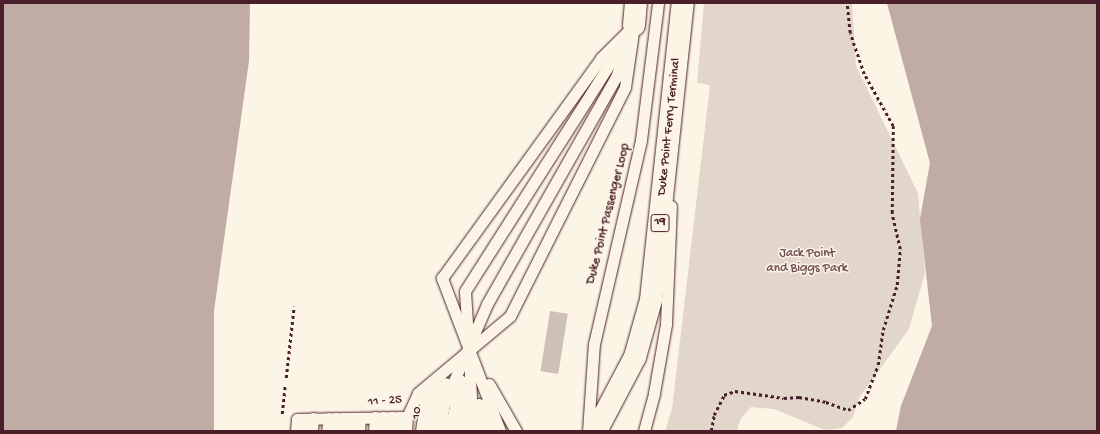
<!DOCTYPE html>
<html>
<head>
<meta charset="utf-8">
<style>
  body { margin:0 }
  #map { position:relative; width:1100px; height:434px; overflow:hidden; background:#fcf5e5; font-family:"Gochi Hand",sans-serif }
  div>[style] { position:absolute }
  .green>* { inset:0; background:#e2d5ca }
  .water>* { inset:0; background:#c0aca5 }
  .building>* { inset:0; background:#cfc0b7; transform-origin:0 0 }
  .path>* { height:2.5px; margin-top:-1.25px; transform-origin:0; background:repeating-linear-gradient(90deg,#4a1f2b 0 3px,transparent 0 6px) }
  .roads { filter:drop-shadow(0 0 1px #4a1f2b) drop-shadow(0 0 1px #4a1f2b) }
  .service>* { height:11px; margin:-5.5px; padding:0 5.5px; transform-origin:5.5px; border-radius:5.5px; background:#fcf5e5 }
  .trunk>* { height:22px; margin:-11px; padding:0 11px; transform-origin:11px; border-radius:11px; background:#fcf5e5 }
  span { translate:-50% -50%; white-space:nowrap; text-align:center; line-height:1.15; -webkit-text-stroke:3px #fcf5e5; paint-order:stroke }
  .shield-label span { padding:1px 3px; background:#fcf5e5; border:1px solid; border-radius:3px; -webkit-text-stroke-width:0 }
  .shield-label { font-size:12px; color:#4a1f2b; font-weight:700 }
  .street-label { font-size:13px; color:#4a1f2b }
  .park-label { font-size:13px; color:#704c53 }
  .frame { position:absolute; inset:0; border:4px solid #4a1f2b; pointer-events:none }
</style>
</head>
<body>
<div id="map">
  <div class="green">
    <i style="clip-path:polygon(704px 3px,852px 3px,856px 66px,918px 193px,920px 218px,930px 163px,887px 3px,1097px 3px,1097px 431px,896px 431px,901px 406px,932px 326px,922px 234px,925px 273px,909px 329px,859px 398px,853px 417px,842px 428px,825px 430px,774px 409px,751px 407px,741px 418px,737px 431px,665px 431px,672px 409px,710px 85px,697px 83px)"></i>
  </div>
  <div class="water">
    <i style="clip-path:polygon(3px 3px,250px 3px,249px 61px,214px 311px,214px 431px,3px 431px)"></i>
    <i style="clip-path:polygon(887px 3px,1097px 3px,1097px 431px,896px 431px,901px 406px,932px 326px,920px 219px,930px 163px)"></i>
  </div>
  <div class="building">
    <i style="left:550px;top:311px;width:18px;height:61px;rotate:9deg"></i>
  </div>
  <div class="path">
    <i style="left:286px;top:378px;width:72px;rotate:-83.7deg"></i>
    <i style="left:282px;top:414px;width:29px;rotate:-84deg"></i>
    <i style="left:711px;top:431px;width:16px;rotate:-79deg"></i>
    <i style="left:714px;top:415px;width:22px;rotate:-63deg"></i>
    <i style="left:724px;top:395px;width:12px;rotate:-20deg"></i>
    <i style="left:735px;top:391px;width:49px;rotate:8.1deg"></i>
    <i style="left:784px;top:398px;width:15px;rotate:-4deg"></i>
    <i style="left:799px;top:397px;width:27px;rotate:10deg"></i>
    <i style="left:826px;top:402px;width:23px;rotate:20deg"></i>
    <i style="left:848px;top:410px;width:20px;rotate:-33deg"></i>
    <i style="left:865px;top:399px;width:36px;rotate:-69deg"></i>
    <i style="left:878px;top:365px;width:35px;rotate:-82deg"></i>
    <i style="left:883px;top:330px;width:47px;rotate:-72.7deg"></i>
    <i style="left:897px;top:285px;width:36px;rotate:-85deg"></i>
    <i style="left:900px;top:249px;width:37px;rotate:-103deg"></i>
    <i style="left:892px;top:213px;width:87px;rotate:-89.3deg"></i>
    <i style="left:893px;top:126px;width:60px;rotate:-119.1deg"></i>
    <i style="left:864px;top:74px;width:43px;rotate:-108.9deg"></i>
    <i style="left:850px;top:33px;width:30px;rotate:-96deg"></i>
  </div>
  <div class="roads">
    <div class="service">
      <i style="left:468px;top:338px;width:47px;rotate:-93.7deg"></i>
      <i style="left:465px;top:291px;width:294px;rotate:-57.5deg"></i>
      <i style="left:469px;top:359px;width:57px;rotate:87deg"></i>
      <i style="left:472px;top:416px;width:15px;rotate:98deg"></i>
      <i style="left:489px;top:384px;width:54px;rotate:60.1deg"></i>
      <i style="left:479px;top:404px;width:16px;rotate:79deg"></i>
      <i style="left:482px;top:420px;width:11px;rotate:100deg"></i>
      <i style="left:487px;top:411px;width:14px;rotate:73deg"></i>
      <i style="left:491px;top:424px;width:7px;rotate:98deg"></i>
      <i style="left:296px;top:431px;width:12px;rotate:-85deg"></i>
      <i style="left:297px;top:419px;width:110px;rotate:-1deg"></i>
      <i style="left:407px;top:417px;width:26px;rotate:-65deg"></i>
      <i style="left:418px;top:393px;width:120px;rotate:-39.9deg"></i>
      <i style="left:510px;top:316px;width:256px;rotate:-63.3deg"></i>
      <i style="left:625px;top:87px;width:63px;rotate:-81.7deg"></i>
      <i style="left:304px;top:431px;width:12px;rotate:-85deg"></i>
      <i style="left:312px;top:431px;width:13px;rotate:-86deg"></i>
      <i style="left:327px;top:431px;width:13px;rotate:-81deg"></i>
      <i style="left:335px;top:431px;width:13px;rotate:-86deg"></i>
      <i style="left:343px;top:431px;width:13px;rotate:-86deg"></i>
      <i style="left:351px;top:431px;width:13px;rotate:-86deg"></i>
      <i style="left:359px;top:431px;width:13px;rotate:-86deg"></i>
      <i style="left:374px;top:431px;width:14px;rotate:-86deg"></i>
      <i style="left:382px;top:431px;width:14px;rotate:-86deg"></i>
      <i style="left:390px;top:431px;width:14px;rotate:-86deg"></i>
      <i style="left:398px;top:431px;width:14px;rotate:-86deg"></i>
      <i style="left:406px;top:431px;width:14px;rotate:-86deg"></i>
      <i style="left:421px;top:431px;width:35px;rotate:-82deg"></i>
      <i style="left:426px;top:396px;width:15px;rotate:-48deg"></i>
      <i style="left:430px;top:431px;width:31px;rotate:-81deg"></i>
      <i style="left:435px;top:400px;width:20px;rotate:-57deg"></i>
      <i style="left:440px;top:431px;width:27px;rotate:-82deg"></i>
      <i style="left:444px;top:404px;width:109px;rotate:-66.7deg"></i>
      <i style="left:487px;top:304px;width:261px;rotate:-60.4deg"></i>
      <i style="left:616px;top:77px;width:30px;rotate:-70deg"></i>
      <i style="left:450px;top:431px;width:52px;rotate:-78.9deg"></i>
      <i style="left:460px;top:431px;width:42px;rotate:-83.2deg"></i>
      <i style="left:500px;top:431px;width:164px;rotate:-110.8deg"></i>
      <i style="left:442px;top:278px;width:271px;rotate:-54.1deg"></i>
      <i style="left:601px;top:58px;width:47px;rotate:-45deg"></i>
      <i style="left:588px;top:431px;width:87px;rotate:-86.1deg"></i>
      <i style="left:594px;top:344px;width:209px;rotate:-77deg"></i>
      <i style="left:641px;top:140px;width:138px;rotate:-82.9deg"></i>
      <i style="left:644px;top:431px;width:39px;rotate:-75deg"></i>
      <i style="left:654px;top:393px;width:70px;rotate:-80.1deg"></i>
      <i style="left:666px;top:324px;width:118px;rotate:-87.6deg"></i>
    </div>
    <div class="trunk">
      <i style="left:634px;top:25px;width:22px;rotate:-85deg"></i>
      <i style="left:596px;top:431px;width:84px;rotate:-62.2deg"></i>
      <i style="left:635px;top:357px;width:59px;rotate:-74.3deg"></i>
      <i style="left:651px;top:300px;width:299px;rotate:-83.9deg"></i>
    </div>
  </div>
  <div class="shield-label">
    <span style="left:660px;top:223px">19</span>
  </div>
  <div class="street-label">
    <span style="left:670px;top:127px;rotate:-84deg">Duke Point Ferry Terminal</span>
    <span style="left:609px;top:214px;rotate:-76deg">Duke Point Passenger Loop</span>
    <span style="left:385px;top:402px;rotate:-5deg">11 - 25</span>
    <span style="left:418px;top:413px;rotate:-82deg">10</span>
  </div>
  <div class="park-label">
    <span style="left:807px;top:262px">Jack Point<br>and Biggs Park</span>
  </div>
  <div class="frame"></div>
</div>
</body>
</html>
